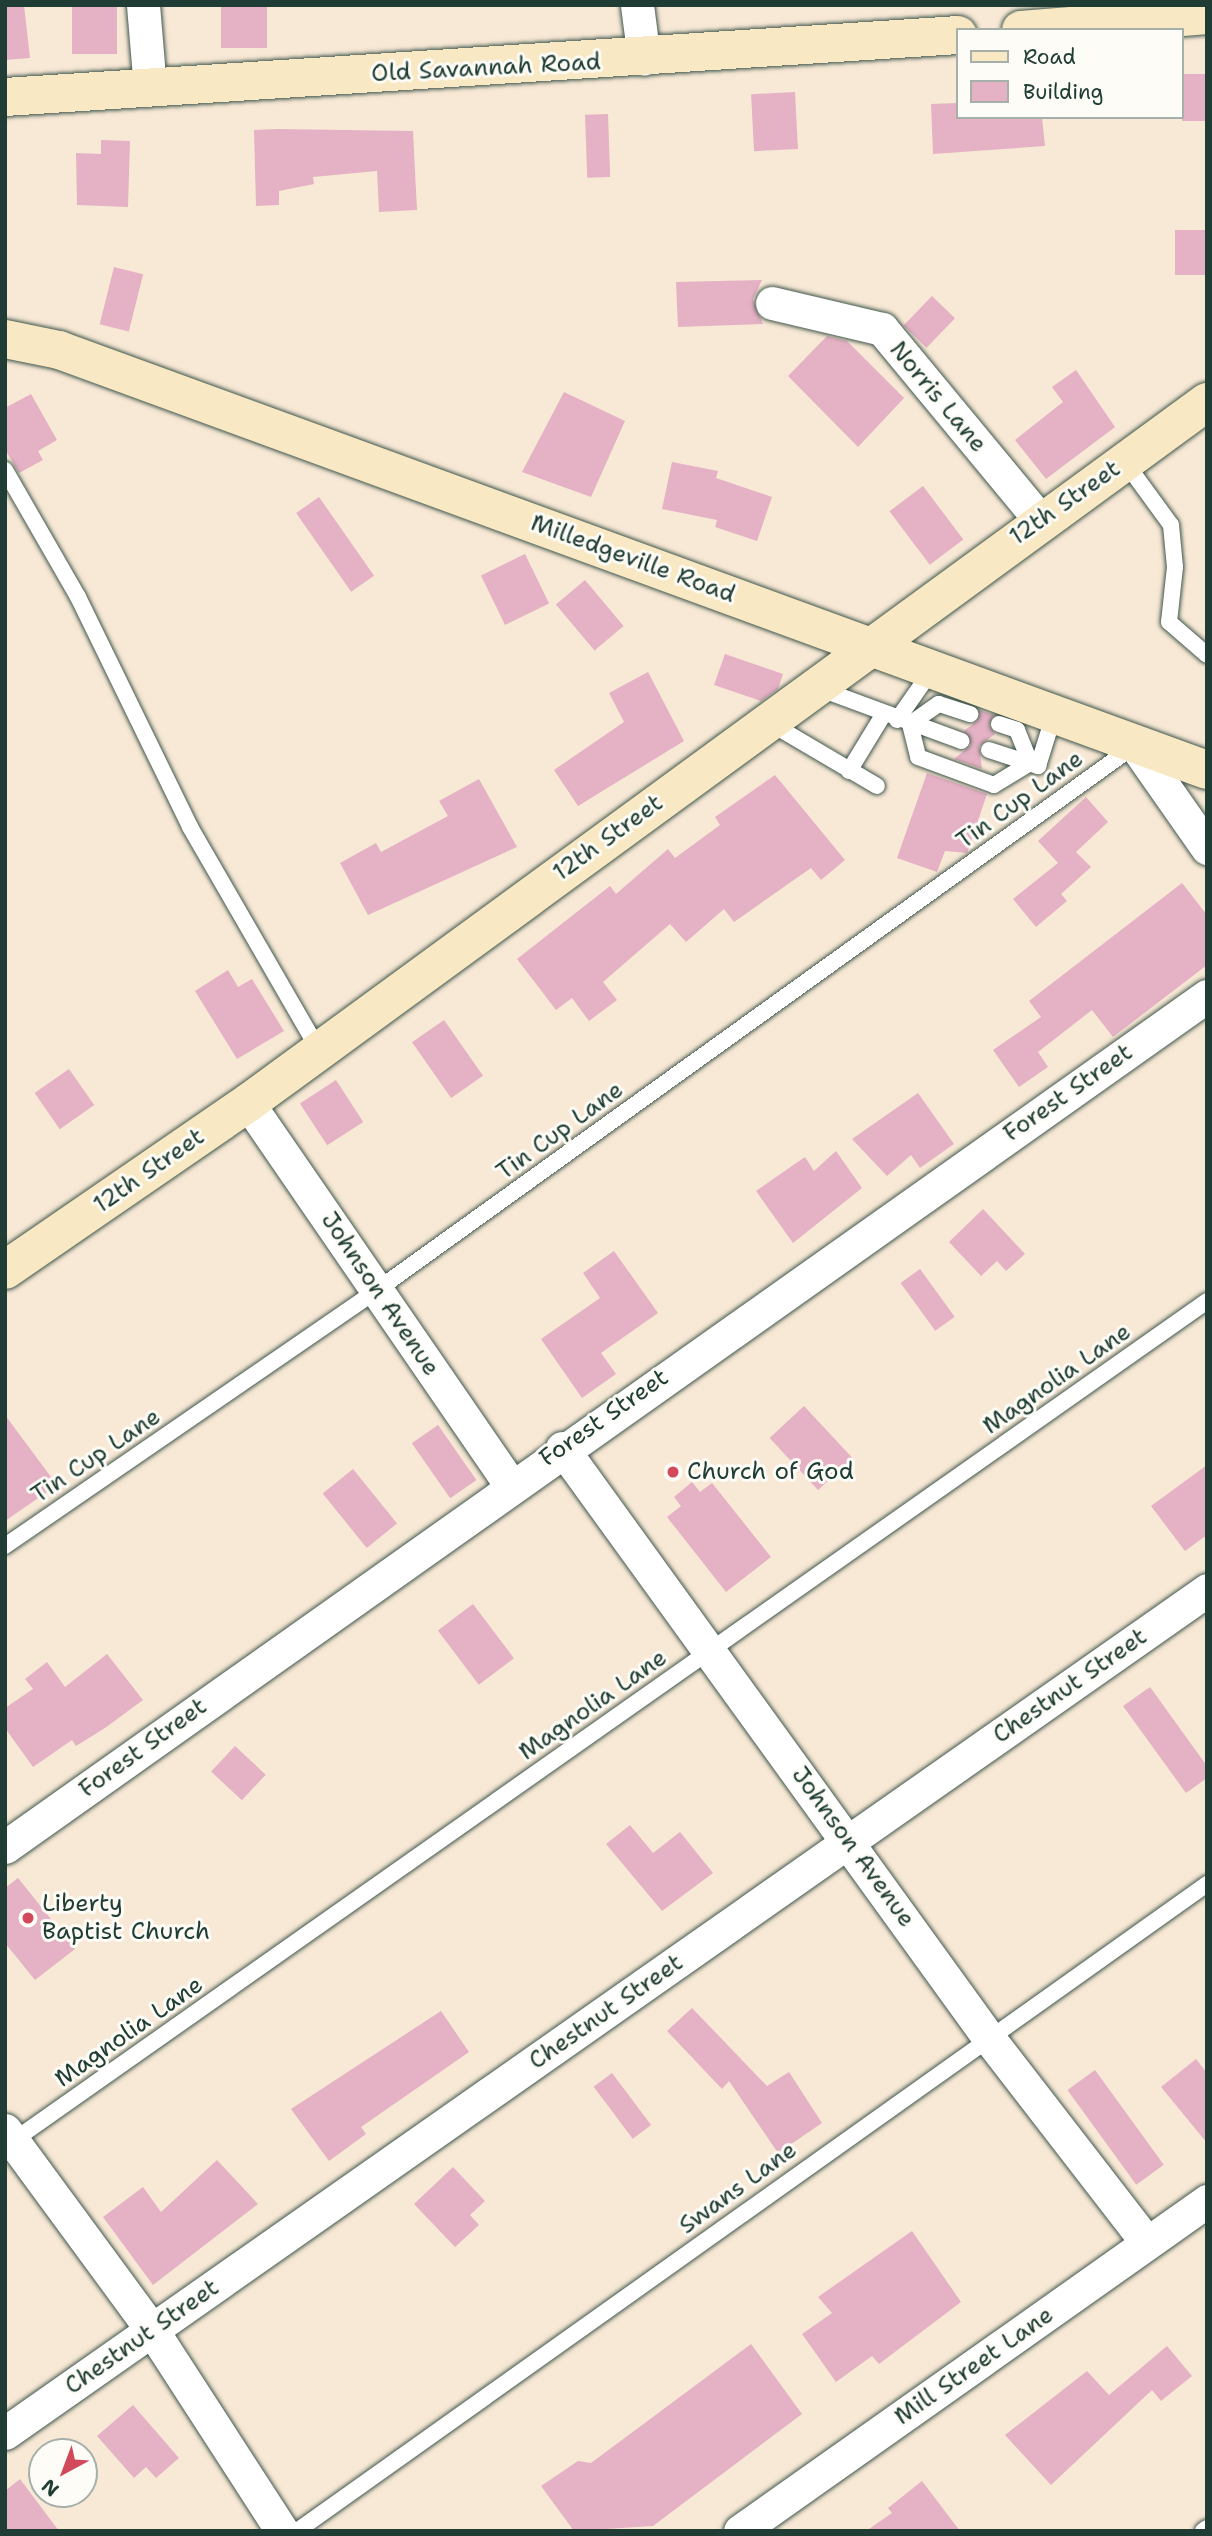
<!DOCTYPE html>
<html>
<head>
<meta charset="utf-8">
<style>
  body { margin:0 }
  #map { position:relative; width:1212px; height:2536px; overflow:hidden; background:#f8e9d6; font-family:"Shantell Sans",sans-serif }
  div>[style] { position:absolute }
  .building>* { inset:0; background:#e5b1c4; transform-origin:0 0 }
  .roads { filter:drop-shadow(0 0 2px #40574c) drop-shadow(0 0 2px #40574c) }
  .lane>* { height:16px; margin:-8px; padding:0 8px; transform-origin:8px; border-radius:8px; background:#fff }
  .street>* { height:33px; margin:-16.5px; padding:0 16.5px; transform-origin:16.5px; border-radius:16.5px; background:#fff }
  .secondary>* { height:38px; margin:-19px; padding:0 19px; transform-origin:19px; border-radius:19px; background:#f8e8c3 }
  .dots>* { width:19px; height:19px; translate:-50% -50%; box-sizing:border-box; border:4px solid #fdfcf7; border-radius:50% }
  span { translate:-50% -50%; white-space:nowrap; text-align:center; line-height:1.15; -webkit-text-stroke:6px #fdfcf7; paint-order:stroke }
  .street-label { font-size:24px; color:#1f3d34 }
  .poi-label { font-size:24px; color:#1f3d34 }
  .left { translate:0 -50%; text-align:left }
  .frame { position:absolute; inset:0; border:7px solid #1f3d34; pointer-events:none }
  .legend { position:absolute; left:956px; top:28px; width:228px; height:91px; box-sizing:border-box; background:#fdfcf7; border:2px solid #a4b0a9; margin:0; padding:9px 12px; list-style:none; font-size:21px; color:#1f3d34 }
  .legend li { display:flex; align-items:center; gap:14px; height:35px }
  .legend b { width:35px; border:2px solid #a4b0a9 }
  .north { position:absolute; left:28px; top:2438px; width:70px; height:70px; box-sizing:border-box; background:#fdfcf7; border:2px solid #a4b0a9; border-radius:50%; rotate:221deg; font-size:19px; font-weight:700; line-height:28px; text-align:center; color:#1f3d34 }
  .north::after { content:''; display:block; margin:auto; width:24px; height:32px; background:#d1495b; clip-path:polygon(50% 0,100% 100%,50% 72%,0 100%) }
</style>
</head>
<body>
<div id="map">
  <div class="building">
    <i style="clip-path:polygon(5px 5px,24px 5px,30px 58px,5px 60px)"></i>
    <i style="left:72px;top:5px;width:45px;height:49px"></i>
    <i style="left:221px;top:5px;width:46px;height:43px"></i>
    <i style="left:1207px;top:74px;width:47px;height:25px;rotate:90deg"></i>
    <i style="left:795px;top:92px;width:57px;height:44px;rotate:87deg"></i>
    <i style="clip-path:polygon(958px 103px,958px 117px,1042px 117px,1045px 146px,933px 154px,931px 104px)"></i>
    <i style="left:608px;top:114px;width:63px;height:23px;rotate:88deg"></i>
    <i style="clip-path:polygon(277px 129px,413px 131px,417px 210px,379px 212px,377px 171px,313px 177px,314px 184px,279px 191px,279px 205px,256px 206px,254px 130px)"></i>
    <i style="clip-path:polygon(101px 140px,130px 141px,128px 207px,77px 205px,76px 153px,101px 154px)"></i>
    <i style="left:1207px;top:230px;width:45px;height:32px;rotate:90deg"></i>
    <i style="left:114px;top:267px;width:30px;height:59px;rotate:14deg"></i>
    <i style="clip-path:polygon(762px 280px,753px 299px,763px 324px,678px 327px,676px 282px)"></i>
    <i style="left:932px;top:296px;width:32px;height:41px;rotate:44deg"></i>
    <i style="clip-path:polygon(827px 336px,847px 341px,904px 398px,858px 447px,788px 376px)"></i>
    <i style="clip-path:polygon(1076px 370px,1115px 427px,1046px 479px,1015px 440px,1063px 402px,1052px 387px)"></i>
    <i style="clip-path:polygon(564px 392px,625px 421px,591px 497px,522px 472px)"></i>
    <i style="clip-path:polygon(31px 394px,57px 440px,38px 451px,43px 460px,19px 473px,5px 449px,5px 408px)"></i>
    <i style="clip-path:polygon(672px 462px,718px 471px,716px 478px,772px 497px,757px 541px,715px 527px,717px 520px,662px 509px)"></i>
    <i style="left:923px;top:486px;width:67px;height:42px;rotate:53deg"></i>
    <i style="left:319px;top:497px;width:96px;height:28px;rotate:55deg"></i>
    <i style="left:525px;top:554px;width:55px;height:49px;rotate:64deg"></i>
    <i style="left:585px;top:580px;width:60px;height:38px;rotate:50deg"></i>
    <i style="clip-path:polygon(725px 654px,783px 674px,778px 689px,761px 701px,714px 685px)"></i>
    <i style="clip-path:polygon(648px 672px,684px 741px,578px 806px,554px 770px,624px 722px,609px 693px)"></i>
    <i style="clip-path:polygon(979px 710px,994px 715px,989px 725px,995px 734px,979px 746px,982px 769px,954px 759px,971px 745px,964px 731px,977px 721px)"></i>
    <i style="clip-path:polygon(927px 773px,987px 794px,967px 853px,945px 851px,937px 872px,897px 858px)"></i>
    <i style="clip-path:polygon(775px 775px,845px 860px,821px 880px,811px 868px,734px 922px,724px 909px,686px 942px,670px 924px,603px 982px,617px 1000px,589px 1021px,572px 998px,556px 1010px,517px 959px,610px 886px,616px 894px,668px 849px,675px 858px,720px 825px,715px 817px)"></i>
    <i style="clip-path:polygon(479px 779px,517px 847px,368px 915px,340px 863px,376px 843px,381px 852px,448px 816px,439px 801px)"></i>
    <i style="clip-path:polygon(1086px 797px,1108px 822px,1076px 852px,1091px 867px,1061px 894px,1067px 901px,1036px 927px,1013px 899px,1058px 863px,1038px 841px)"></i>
    <i style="clip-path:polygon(1182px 883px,1207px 915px,1207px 965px,1113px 1037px,1092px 1010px,1038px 1052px,1048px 1067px,1019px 1087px,993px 1050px,1041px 1017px,1029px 1001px)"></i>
    <i style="clip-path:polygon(228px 970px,238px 987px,252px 979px,284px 1031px,237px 1059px,195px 991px)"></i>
    <i style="left:444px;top:1020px;width:68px;height:39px;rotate:55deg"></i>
    <i style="left:69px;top:1069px;width:44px;height:42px;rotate:55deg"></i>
    <i style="left:336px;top:1080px;width:50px;height:43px;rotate:57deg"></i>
    <i style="clip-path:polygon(918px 1093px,954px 1144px,920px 1168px,911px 1155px,887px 1176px,852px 1139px)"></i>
    <i style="clip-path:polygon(836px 1151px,862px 1188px,793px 1243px,756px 1191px,805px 1157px,814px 1171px)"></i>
    <i style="clip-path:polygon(983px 1209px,1025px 1254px,1006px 1271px,997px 1261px,981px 1276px,949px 1242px)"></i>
    <i style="clip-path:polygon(614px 1251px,658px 1313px,601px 1353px,616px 1374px,582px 1398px,541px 1339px,600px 1298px,583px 1273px)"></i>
    <i style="left:920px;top:1269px;width:59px;height:24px;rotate:54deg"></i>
    <i style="left:804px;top:1406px;width:71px;height:47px;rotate:47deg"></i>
    <i style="clip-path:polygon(5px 1415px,57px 1485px,5px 1521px)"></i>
    <i style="left:438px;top:1425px;width:67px;height:32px;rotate:55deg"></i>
    <i style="clip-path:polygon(1207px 1465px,1207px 1535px,1185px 1551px,1151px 1506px)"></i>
    <i style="left:353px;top:1469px;width:70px;height:39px;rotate:51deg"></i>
    <i style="clip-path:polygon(692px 1482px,700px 1492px,712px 1483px,771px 1557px,726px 1592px,667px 1517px,681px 1506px,674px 1497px)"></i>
    <i style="left:473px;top:1604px;width:68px;height:44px;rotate:53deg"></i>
    <i style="clip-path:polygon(107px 1654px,143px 1700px,105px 1728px,76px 1746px,72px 1740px,33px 1767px,5px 1728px,5px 1708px,33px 1689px,25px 1679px,47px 1662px,65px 1687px)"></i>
    <i style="clip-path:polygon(1150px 1687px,1207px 1766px,1207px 1778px,1186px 1793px,1123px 1706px)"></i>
    <i style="left:235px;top:1746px;width:42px;height:35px;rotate:43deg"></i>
    <i style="clip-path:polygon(630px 1825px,653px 1853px,680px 1832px,713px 1873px,662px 1911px,606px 1844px)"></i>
    <i style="clip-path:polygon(18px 1878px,75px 1949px,35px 1980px,5px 1943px,5px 1888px)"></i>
    <i style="clip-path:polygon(692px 2008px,767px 2086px,789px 2072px,822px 2123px,778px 2153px,729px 2081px,722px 2089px,667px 2031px)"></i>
    <i style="clip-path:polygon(441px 2011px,469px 2052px,361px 2127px,366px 2134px,329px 2161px,291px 2109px)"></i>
    <i style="clip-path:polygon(1196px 2059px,1207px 2073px,1207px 2143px,1161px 2087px)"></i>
    <i style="left:1095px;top:2070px;width:117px;height:34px;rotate:54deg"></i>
    <i style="left:612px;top:2073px;width:65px;height:23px;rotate:53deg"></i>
    <i style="clip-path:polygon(217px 2160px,258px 2204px,153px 2285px,103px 2217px,143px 2187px,161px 2212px)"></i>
    <i style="clip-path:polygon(453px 2167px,485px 2201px,470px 2215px,479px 2225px,455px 2247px,414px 2204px)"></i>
    <i style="clip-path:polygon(912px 2231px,961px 2302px,879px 2364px,872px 2356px,836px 2382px,802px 2334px,832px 2313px,818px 2297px)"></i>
    <i style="clip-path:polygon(751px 2344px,802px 2414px,653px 2526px,574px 2531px,541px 2486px,578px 2461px,591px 2463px)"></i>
    <i style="clip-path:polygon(1167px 2346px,1192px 2376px,1161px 2401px,1152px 2390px,1051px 2485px,1005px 2435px,1087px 2371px,1109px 2395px)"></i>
    <i style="clip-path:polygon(133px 2405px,179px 2458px,156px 2478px,146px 2467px,134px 2478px,97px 2436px)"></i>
    <i style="clip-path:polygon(20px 2479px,59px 2531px,5px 2531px,5px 2491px)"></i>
    <i style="clip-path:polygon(922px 2481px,960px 2531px,866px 2531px,892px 2513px,888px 2508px)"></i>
  </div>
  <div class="roads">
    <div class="lane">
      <i style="left:1125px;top:462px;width:78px;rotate:53.9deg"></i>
      <i style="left:1171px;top:525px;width:42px;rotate:84.6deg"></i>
      <i style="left:1175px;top:567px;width:55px;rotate:96.2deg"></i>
      <i style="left:1169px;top:622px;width:50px;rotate:41deg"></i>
      <i style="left:5px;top:470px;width:146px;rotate:60.1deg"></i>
      <i style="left:78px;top:597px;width:256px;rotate:64deg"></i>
      <i style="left:190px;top:827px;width:258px;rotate:60deg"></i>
      <i style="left:818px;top:688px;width:153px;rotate:20.3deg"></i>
      <i style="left:897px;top:720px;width:61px;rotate:-55deg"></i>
      <i style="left:770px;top:723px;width:124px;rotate:30.5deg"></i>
      <i style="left:910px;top:724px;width:34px;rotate:76deg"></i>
      <i style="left:918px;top:757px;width:81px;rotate:20.2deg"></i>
      <i style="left:994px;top:785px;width:42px;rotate:-31.4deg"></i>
      <i style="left:910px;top:724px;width:35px;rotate:-35deg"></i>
      <i style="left:939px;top:704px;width:33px;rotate:18deg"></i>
      <i style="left:999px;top:724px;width:19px;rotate:18deg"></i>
      <i style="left:1017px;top:730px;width:35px;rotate:68deg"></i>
      <i style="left:989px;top:750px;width:52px;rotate:18.1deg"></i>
      <i style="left:1038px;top:766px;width:53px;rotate:-72.6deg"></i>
      <i style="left:849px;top:771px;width:63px;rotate:-58.6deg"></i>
      <i style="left:5px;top:1546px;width:452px;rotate:-34.5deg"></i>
      <i style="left:377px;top:1290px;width:932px;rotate:-35.7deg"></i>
      <i style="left:10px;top:2143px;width:1463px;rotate:-35.12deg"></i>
      <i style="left:297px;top:2531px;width:1117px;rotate:-35.41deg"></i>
      <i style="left:1203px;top:2531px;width:5px;rotate:-37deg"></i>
    </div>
    <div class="street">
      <i style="left:143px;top:5px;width:83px;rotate:85.2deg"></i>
      <i style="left:637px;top:5px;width:54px;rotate:82.6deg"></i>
      <i style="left:772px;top:303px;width:113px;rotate:13.3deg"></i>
      <i style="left:882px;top:329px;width:248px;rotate:50.4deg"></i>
      <i style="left:1135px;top:745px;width:126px;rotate:55deg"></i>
      <i style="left:248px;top:1103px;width:464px;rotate:55.5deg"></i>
      <i style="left:562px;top:1448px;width:727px;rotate:54.12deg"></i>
      <i style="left:988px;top:2037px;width:260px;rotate:52.3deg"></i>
      <i style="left:5px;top:1847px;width:1473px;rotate:-35.3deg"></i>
      <i style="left:5px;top:2130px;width:248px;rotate:53.7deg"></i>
      <i style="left:152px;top:2330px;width:239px;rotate:57.1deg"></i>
      <i style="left:5px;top:2433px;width:1468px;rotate:-35.04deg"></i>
      <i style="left:740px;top:2531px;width:572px;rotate:-35.25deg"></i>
    </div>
    <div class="secondary">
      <i style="left:1021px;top:30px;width:187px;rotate:-4.6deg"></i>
      <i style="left:5px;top:97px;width:955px;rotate:-3.72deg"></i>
      <i style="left:5px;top:339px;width:55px;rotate:11.5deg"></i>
      <i style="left:59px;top:350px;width:1222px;rotate:20.1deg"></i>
      <i style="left:5px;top:1270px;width:295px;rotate:-34.5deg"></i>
      <i style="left:248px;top:1103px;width:1188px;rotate:-36.17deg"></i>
    </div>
  </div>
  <div class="dots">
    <i style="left:673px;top:1472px;background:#d1495b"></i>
    <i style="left:28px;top:1918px;background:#d1495b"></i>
  </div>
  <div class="street-label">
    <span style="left:486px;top:68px;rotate:-3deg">Old Savannah Road</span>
    <span style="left:938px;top:397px;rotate:50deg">Norris Lane</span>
    <span style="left:1065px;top:503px;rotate:-35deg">12th Street</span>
    <span style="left:633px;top:559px;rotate:20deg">Milledgeville Road</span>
    <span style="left:1020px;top:800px;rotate:-36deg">Tin Cup Lane</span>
    <span style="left:608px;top:838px;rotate:-36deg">12th Street</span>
    <span style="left:1068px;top:1093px;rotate:-35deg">Forest Street</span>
    <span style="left:560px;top:1131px;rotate:-36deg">Tin Cup Lane</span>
    <span style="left:149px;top:1171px;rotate:-35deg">12th Street</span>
    <span style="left:380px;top:1294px;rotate:56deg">Johnson Avenue</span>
    <span style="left:1057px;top:1379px;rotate:-35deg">Magnolia Lane</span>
    <span style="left:604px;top:1418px;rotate:-35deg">Forest Street</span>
    <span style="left:96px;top:1456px;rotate:-34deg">Tin Cup Lane</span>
    <span style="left:1070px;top:1686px;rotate:-35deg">Chestnut Street</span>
    <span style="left:593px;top:1705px;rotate:-35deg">Magnolia Lane</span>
    <span style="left:143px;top:1748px;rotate:-36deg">Forest Street</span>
    <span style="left:853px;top:1847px;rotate:54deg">Johnson Avenue</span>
    <span style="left:606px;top:2012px;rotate:-35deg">Chestnut Street</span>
    <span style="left:129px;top:2032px;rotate:-35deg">Magnolia Lane</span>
    <span style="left:738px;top:2188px;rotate:-36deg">Swans Lane</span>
    <span style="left:142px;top:2337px;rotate:-35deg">Chestnut Street</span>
    <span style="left:974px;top:2366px;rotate:-35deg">Mill Street Lane</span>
  </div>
  <div class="poi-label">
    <span class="left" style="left:687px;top:1472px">Church of God</span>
    <span class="left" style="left:42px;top:1918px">Liberty<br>Baptist Church</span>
  </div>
  <div class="frame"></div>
  <ul class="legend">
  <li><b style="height:9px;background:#f8e8c3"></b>Road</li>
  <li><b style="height:19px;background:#e5b1c4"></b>Building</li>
  </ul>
  <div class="north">N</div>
</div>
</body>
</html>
